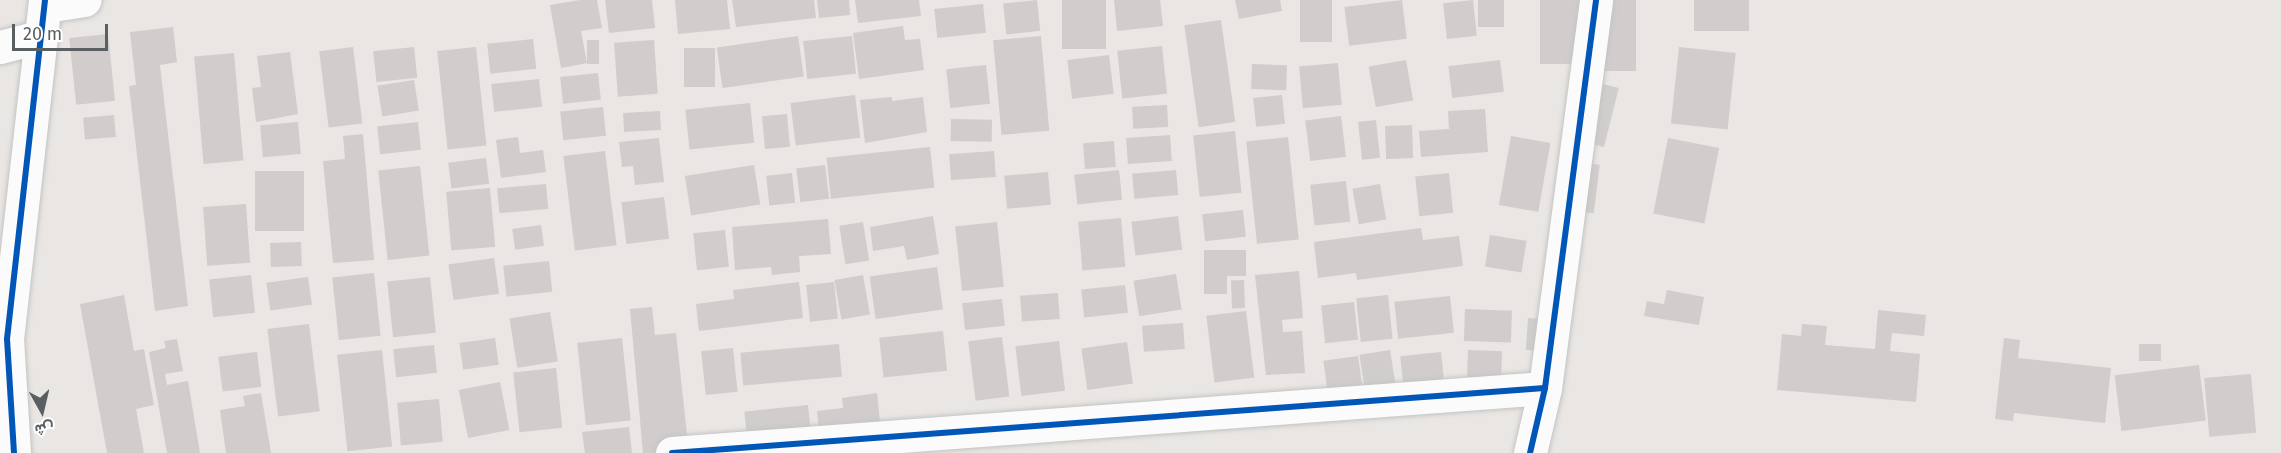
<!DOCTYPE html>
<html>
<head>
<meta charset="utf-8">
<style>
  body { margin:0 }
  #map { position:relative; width:2281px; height:453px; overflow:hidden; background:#e9e6e3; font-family:"Fira Sans",Vazirmatn,sans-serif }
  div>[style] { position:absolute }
  .building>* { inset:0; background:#d0cdcc; transform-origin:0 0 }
  .roads { filter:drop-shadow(0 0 2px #c5c4c4) drop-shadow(0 0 2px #c5c4c4) }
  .minor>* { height:33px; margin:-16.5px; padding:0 16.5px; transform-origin:16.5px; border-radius:16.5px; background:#fcfbfb }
  .cycleway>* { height:6px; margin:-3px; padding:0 3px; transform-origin:3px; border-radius:3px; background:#0057b8 }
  span { translate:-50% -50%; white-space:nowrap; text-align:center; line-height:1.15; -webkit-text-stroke:5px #fff; paint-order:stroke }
  .north { position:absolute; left:12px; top:381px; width:60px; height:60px; -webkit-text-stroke:4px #fff; paint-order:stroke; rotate:172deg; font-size:16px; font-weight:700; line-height:24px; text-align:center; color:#5a5f61 }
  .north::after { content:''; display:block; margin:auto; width:21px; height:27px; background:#5a5f61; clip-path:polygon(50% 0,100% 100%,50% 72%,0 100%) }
  .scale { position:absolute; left:12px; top:24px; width:96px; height:27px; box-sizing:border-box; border:3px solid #5a5f61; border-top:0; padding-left:8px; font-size:18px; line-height:21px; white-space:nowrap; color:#5a5f61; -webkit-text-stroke:4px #fff; paint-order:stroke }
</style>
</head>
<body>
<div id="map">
  <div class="building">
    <i style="clip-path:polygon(580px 0,597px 0,602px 28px,581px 31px,587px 63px,561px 68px,550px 5px)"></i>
    <i style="clip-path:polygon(605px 0,652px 0,655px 28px,609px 33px)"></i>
    <i style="clip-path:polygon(675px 0,727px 0,730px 29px,678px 34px)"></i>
    <i style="clip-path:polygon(732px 0,814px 0,816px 18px,736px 27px)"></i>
    <i style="clip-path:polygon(817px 0,849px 0,850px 15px,819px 18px)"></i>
    <i style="clip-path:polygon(855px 0,919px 0,921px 16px,858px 23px)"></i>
    <i style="left:1037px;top:0;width:31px;height:34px;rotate:84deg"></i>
    <i style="left:1062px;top:0;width:44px;height:49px"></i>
    <i style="clip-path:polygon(1114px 0,1160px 0,1163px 26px,1117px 31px)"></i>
    <i style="clip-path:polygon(1235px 0,1280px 0,1282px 11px,1239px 19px)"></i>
    <i style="left:1300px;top:0;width:32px;height:42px"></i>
    <i style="left:1402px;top:0;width:39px;height:58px;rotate:83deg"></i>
    <i style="left:1473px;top:0;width:36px;height:30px;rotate:84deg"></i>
    <i style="left:1478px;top:0;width:26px;height:27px"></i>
    <i style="left:1540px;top:0;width:41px;height:64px"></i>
    <i style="left:1592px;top:0;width:44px;height:71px"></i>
    <i style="left:1694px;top:0;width:55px;height:31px"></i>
    <i style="left:983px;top:4px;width:29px;height:49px;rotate:84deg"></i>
    <i style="left:1221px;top:20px;width:103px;height:37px;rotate:82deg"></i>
    <i style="clip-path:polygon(903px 26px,905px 40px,920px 39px,924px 70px,859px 79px,853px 33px)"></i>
    <i style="clip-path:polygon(173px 27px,177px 62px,160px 65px,188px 306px,155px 311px,129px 86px,136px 85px,130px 32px)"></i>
    <i style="left:108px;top:34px;width:67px;height:39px;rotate:84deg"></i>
    <i style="left:798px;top:36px;width:41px;height:82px;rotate:82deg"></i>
    <i style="left:852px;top:36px;width:38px;height:49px;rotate:84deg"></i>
    <i style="left:1041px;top:36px;width:95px;height:48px;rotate:85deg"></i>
    <i style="left:533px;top:39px;width:30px;height:46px;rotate:84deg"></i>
    <i style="left:587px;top:40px;width:12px;height:24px"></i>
    <i style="left:654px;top:40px;width:54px;height:40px;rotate:86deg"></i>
    <i style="left:1162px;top:46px;width:48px;height:45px;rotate:84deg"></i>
    <i style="left:353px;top:47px;width:77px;height:34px;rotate:83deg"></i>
    <i style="left:414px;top:47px;width:31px;height:41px;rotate:84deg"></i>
    <i style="left:476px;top:47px;width:99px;height:39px;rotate:84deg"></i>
    <i style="left:1679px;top:47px;width:57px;height:77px;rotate:6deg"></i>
    <i style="left:684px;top:48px;width:31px;height:39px"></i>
    <i style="clip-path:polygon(290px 52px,298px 114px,256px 122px,252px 88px,261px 87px,257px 56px)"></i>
    <i style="left:234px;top:53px;width:108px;height:40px;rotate:85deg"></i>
    <i style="left:1109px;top:55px;width:39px;height:42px;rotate:83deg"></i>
    <i style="left:1406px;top:60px;width:41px;height:38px;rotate:80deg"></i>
    <i style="left:1500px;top:60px;width:32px;height:52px;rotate:83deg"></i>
    <i style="left:1338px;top:63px;width:42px;height:39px;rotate:85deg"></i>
    <i style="left:1252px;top:64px;width:35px;height:25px;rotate:2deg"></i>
    <i style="left:986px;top:65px;width:39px;height:40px;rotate:84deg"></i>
    <i style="left:598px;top:73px;width:27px;height:38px;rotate:84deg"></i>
    <i style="left:1579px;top:78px;width:41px;height:61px;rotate:14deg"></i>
    <i style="left:539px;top:79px;width:28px;height:48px;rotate:84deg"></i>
    <i style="left:414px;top:80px;width:31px;height:37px;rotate:81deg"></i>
    <i style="left:855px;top:95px;width:43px;height:65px;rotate:83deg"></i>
    <i style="left:1282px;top:95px;width:29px;height:29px;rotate:84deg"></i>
    <i style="clip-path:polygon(892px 97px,892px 101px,923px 97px,927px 132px,865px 143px,860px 100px)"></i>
    <i style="left:750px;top:103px;width:40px;height:65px;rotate:84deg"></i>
    <i style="left:1167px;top:105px;width:22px;height:35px;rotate:87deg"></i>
    <i style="left:603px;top:107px;width:29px;height:43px;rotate:84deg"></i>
    <i style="clip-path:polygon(1485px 109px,1488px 152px,1421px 157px,1419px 131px,1449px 129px,1448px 111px)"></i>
    <i style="left:660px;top:111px;width:19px;height:37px;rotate:87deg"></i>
    <i style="left:787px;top:114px;width:33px;height:25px;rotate:85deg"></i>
    <i style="left:114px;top:115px;width:22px;height:31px;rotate:85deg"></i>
    <i style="left:1341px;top:116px;width:41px;height:36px;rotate:83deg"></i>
    <i style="left:951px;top:119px;width:41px;height:22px;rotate:1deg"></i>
    <i style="left:1376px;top:120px;width:38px;height:18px;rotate:84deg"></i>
    <i style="left:298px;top:122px;width:32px;height:38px;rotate:85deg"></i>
    <i style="left:418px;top:122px;width:28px;height:41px;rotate:84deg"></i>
    <i style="left:1412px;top:125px;width:33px;height:27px;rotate:88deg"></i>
    <i style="left:1235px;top:131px;width:62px;height:42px;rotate:84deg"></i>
    <i style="clip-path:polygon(363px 134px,374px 260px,333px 263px,323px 161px,345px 159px,343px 136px)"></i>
    <i style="left:1170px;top:135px;width:26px;height:44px;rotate:86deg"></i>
    <i style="left:1511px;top:136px;width:40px;height:70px;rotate:10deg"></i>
    <i style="clip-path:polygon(518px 137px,520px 153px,543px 150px,546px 172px,501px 178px,496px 140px)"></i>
    <i style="left:1288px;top:137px;width:103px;height:42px;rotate:84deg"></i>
    <i style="clip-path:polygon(659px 138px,664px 182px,635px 185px,633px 166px,622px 167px,619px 142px)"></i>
    <i style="left:1668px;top:138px;width:52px;height:77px;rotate:11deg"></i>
    <i style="left:1114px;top:141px;width:26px;height:31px;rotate:86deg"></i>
    <i style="left:930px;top:147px;width:41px;height:104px;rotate:84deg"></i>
    <i style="left:605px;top:151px;width:95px;height:42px;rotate:83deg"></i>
    <i style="left:994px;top:151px;width:26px;height:45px;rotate:86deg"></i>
    <i style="left:486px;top:158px;width:26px;height:38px;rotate:83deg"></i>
    <i style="left:1562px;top:160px;width:38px;height:49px;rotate:7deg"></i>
    <i style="left:754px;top:165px;width:40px;height:70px;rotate:81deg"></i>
    <i style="left:825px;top:165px;width:34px;height:29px;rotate:83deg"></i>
    <i style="left:420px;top:166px;width:90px;height:42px;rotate:84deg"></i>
    <i style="left:1119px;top:170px;width:30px;height:45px;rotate:84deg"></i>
    <i style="left:1176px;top:170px;width:25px;height:44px;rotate:85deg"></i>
    <i style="left:255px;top:171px;width:49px;height:60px"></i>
    <i style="left:1048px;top:172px;width:33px;height:44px;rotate:85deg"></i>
    <i style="left:792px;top:173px;width:30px;height:26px;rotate:84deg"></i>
    <i style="left:1449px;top:173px;width:40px;height:34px;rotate:84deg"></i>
    <i style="left:1346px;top:181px;width:41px;height:36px;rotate:84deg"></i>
    <i style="left:546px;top:184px;width:25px;height:49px;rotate:85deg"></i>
    <i style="left:1380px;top:184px;width:36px;height:28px;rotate:80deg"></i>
    <i style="left:490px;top:188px;width:59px;height:44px;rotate:85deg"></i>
    <i style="left:664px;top:197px;width:42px;height:43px;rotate:83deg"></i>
    <i style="left:246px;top:204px;width:59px;height:43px;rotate:86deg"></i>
    <i style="left:1243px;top:210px;width:27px;height:41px;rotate:84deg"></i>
    <i style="clip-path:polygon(933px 216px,939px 254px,907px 260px,904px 246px,873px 251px,870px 227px)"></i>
    <i style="left:1178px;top:216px;width:34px;height:47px;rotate:83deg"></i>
    <i style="left:1121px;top:218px;width:49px;height:43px;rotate:85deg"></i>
    <i style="clip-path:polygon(828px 219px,831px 254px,799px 256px,800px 272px,772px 275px,771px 267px,735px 270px,732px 227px)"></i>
    <i style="left:863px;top:222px;width:39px;height:24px;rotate:81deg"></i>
    <i style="left:997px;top:222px;width:65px;height:42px;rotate:84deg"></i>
    <i style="left:541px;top:225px;width:21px;height:29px;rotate:82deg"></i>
    <i style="clip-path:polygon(1421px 228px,1423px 240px,1459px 236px,1463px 266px,1357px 280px,1356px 273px,1318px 278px,1314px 242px)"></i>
    <i style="left:725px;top:230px;width:37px;height:32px;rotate:84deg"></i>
    <i style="left:1490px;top:235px;width:37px;height:32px;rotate:9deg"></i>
    <i style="left:301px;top:242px;width:24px;height:31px;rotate:88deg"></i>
    <i style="clip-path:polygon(1204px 250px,1246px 250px,1246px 276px,1227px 276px,1227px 294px,1204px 294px)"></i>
    <i style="left:494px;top:258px;width:36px;height:46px;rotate:82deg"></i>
    <i style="left:549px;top:261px;width:31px;height:46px;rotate:84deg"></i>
    <i style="left:937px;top:267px;width:43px;height:68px;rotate:82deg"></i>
    <i style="clip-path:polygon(1299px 271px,1303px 318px,1282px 320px,1283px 332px,1302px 331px,1305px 373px,1266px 375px,1255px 275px)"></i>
    <i style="left:374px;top:273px;width:63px;height:42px;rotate:84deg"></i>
    <i style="left:1176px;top:274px;width:36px;height:43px;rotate:81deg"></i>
    <i style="left:251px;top:275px;width:38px;height:42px;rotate:84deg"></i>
    <i style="left:863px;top:275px;width:40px;height:29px;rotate:80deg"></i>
    <i style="left:308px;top:277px;width:28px;height:42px;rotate:82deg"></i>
    <i style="left:430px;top:277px;width:56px;height:43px;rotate:84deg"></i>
    <i style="left:1244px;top:280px;width:28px;height:13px;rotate:88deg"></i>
    <i style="clip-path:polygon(799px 282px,803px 318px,699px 331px,696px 304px,734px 299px,733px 290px)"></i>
    <i style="left:834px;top:282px;width:37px;height:28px;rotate:84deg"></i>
    <i style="left:1125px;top:285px;width:28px;height:44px;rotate:84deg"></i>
    <i style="clip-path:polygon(1667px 290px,1704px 297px,1699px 325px,1644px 316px,1647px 301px,1664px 304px)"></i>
    <i style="left:1058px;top:293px;width:26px;height:38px;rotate:86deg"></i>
    <i style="clip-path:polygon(124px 295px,134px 351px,144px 349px,154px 405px,136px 409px,144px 453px,107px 453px,80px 304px)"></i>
    <i style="left:1388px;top:295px;width:44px;height:32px;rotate:84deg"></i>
    <i style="left:1450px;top:296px;width:37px;height:56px;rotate:84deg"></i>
    <i style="left:1002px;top:299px;width:27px;height:40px;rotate:84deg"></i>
    <i style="left:1354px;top:302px;width:38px;height:33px;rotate:84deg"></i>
    <i style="clip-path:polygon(652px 307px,655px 335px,676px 333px,689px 453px,643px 453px,630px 309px)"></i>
    <i style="left:1465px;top:309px;width:47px;height:32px;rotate:2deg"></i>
    <i style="clip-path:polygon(1878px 310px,1926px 315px,1924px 336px,1892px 333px,1890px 351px,1920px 354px,1916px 402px,1777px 390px,1782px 334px,1801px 336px,1802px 324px,1827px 326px,1825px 345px,1875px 349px)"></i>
    <i style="left:1246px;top:311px;width:67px;height:40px;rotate:83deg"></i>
    <i style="left:550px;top:312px;width:50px;height:41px;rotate:81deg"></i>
    <i style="left:1528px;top:318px;width:41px;height:32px;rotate:4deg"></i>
    <i style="left:1183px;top:323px;width:26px;height:41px;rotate:86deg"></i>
    <i style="left:309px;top:324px;width:88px;height:42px;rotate:83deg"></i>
    <i style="left:943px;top:331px;width:40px;height:64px;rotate:84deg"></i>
    <i style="left:1002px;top:337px;width:60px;height:34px;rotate:83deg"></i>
    <i style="left:495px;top:338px;width:27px;height:36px;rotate:82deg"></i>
    <i style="left:622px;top:338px;width:83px;height:45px;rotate:84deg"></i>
    <i style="clip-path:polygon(2004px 338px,2020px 340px,2018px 358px,2111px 368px,2105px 423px,2014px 413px,2013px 421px,1995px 419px)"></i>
    <i style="clip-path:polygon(177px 339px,183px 371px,165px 374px,167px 385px,188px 381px,200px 453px,167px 453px,149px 352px,166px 348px,164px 341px)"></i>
    <i style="left:1059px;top:341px;width:50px;height:44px;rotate:83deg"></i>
    <i style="left:1127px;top:342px;width:42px;height:46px;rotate:82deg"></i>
    <i style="left:839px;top:344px;width:33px;height:99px;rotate:85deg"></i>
    <i style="left:2139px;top:344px;width:22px;height:17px"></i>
    <i style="left:434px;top:345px;width:28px;height:41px;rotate:84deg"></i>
    <i style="left:733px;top:348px;width:44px;height:32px;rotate:84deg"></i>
    <i style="left:382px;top:350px;width:97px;height:45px;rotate:84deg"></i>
    <i style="left:1390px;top:350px;width:49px;height:31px;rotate:81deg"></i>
    <i style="left:1468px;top:350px;width:34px;height:46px;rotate:2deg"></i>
    <i style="left:257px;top:352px;width:35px;height:39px;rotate:83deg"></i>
    <i style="left:1441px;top:352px;width:55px;height:41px;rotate:84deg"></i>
    <i style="left:1358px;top:356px;width:37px;height:35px;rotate:82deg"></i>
    <i style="left:2199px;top:365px;width:56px;height:85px;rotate:83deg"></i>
    <i style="left:556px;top:368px;width:60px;height:43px;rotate:84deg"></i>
    <i style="left:2251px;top:374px;width:59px;height:47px;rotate:85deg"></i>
    <i style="left:500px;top:382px;width:49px;height:42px;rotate:79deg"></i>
    <i style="clip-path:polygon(261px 393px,271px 453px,226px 453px,220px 410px,245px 406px,243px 396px)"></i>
    <i style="clip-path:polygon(877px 393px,881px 432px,820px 439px,817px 411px,843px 408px,842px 398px)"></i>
    <i style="left:439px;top:399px;width:43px;height:42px;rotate:85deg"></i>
    <i style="left:808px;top:405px;width:36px;height:64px;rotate:84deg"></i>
    <i style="clip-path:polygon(629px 427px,632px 453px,585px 453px,582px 432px)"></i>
  </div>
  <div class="roads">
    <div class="minor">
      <i style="left:46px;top:6px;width:39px;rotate:-9deg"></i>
      <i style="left:0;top:47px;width:43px;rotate:-14.7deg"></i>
      <i style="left:14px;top:453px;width:114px;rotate:-93.5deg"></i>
      <i style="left:7px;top:339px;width:341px;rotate:-83.6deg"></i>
      <i style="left:672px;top:453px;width:875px;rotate:-4.26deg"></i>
      <i style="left:1530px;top:453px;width:67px;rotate:-77deg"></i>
      <i style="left:1545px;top:388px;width:391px;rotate:-82.5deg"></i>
    </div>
  </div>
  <div class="cycleway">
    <i style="left:14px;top:453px;width:114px;rotate:-93.5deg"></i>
    <i style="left:7px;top:339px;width:341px;rotate:-83.6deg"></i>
    <i style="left:672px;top:453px;width:875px;rotate:-4.26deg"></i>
    <i style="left:1530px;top:453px;width:67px;rotate:-77deg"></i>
    <i style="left:1545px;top:388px;width:391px;rotate:-82.5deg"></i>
  </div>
  <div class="north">ش</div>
  <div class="scale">20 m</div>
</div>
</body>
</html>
